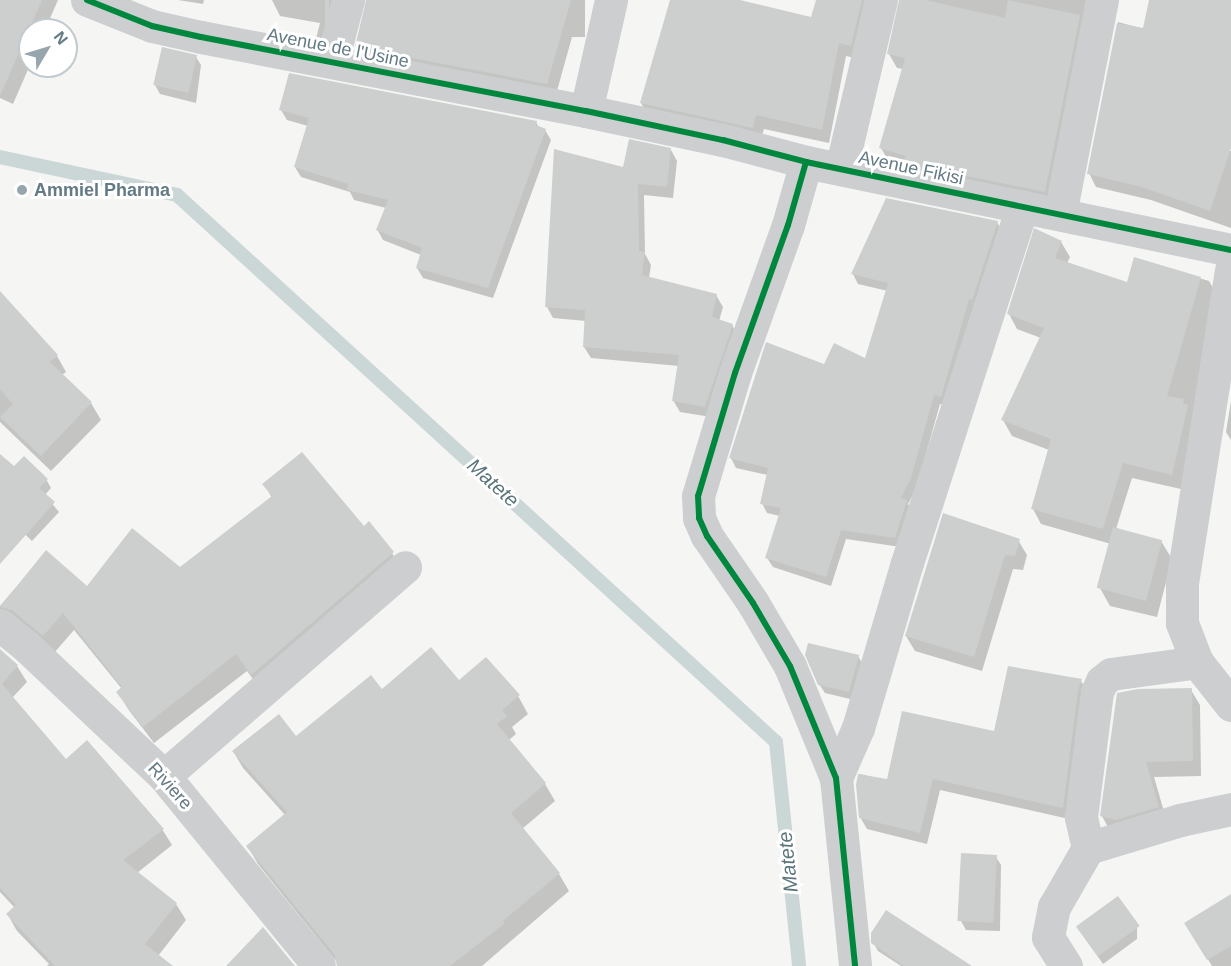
<!DOCTYPE html>
<html>
<head>
<meta charset="utf-8">
<style>
  body { margin:0 }
  #map { position:relative; width:1231px; height:966px; overflow:hidden; background:#f5f5f4; font-family:Helvetica,sans-serif }
  div>[style] { position:absolute }
  .shadow>* { inset:0; background:#0003 }
  .stream>* { height:14px; margin:-7px; padding:0 7px; transform-origin:7px; border-radius:7px; background:#cbd6d7 }
  .building>* { inset:0; background:#cdcfcf; transform-origin:0 0 }
  .minor>* { height:33px; margin:-16.5px; padding:0 16.5px; transform-origin:16.5px; border-radius:16.5px; background:#cccecf }
  .cycleway>* { height:6px; margin:-3px; padding:0 3px; transform-origin:3px; border-radius:3px; background:#00873e }
  .dots>* { width:16px; height:16px; translate:-50% -50%; box-sizing:border-box; border:3px solid #fff; border-radius:50% }
  span { translate:-50% -50%; white-space:nowrap; text-align:center; line-height:1.15; -webkit-text-stroke:6px #fff; paint-order:stroke }
  .street-label { font-size:18px; color:#647a85 }
  .poi-label { font-size:18px; color:#647a85; font-weight:700 }
  .left { translate:0 -50%; text-align:left }
  .water-label { font-size:20px; color:#5a767b; font-style:italic }
  .north { position:absolute; left:18px; top:18px; width:60px; height:60px; box-sizing:border-box; background:#fff; border:2px solid #c1cace; border-radius:50%; rotate:52deg; font-size:16px; font-weight:700; line-height:24px; text-align:center; color:#647a85 }
  .north::after { content:''; display:block; margin:auto; width:21px; height:27px; background:#97a5ac; clip-path:polygon(50% 0,100% 100%,50% 72%,0 100%) }
</style>
</head>
<body>
<div id="map">
  <div class="shadow">
    <i style="clip-path:polygon(0 0,58px 0,45px 30px,30px 30px,30px 65px,13px 104px,0 98px)"></i>
    <i style="clip-path:polygon(178px 0,204px 0,203px 4px)"></i>
    <i style="clip-path:polygon(272px 0,344px 0,324px 53px,316px 39px,320px 23px,280px 16px)"></i>
    <i style="clip-path:polygon(367px 0,585px 0,585px 37px,572px 37px,555px 98px,365px 61px,357px 47px)"></i>
    <i style="clip-path:polygon(672px 0,737px 0,812px 18px,818px 0,877px 0,859px 59px,846px 56px,829px 143px,764px 129px,760px 142px,649px 117px,641px 103px)"></i>
    <i style="clip-path:polygon(901px 0,1090px 0,1053px 206px,889px 162px,881px 148px,904px 69px,897px 68px,889px 54px)"></i>
    <i style="clip-path:polygon(1151px 0,1231px 0,1231px 103px,1158px 130px,1231px 151px,1231px 228px,1151px 200px,1096px 187px,1089px 173px,1118px 22px,1144px 29px)"></i>
    <i style="clip-path:polygon(196px 57px,201px 65px,196px 103px,160px 94px,155px 85px)"></i>
    <i style="clip-path:polygon(281px 110px,536px 122px,539px 128px,545px 130px,551px 140px,493px 298px,423px 278px,417px 268px,421px 255px,383px 240px,377px 229px,386px 208px,354px 200px,350px 192px,301px 177px,295px 167px,308px 126px,287px 120px)"></i>
    <i style="clip-path:polygon(671px 150px,677px 161px,673px 198px,644px 195px,645px 254px,651px 265px,649px 278px,716px 295px,723px 307px,719px 321px,732px 325px,738px 336px,711px 417px,680px 412px,673px 400px,679px 366px,591px 358px,584px 347px,586px 321px,553px 318px,547px 307px,624px 169px)"></i>
    <i style="clip-path:polygon(997px 222px,1002px 232px,946px 406px,940px 404px,916px 489px,908px 504px,912px 512px,901px 547px,846px 539px,831px 586px,773px 567px,767px 558px,780px 516px,767px 513px,762px 503px,768px 475px,736px 468px,731px 458px,825px 366px,866px 360px,888px 291px,858px 284px,853px 274px)"></i>
    <i style="clip-path:polygon(1061px 242px,1070px 257px,1067px 263px,1128px 284px,1135px 259px,1209px 281px,1218px 297px,1181px 489px,1132px 478px,1116px 529px,1161px 541px,1172px 559px,1157px 617px,1110px 606px,1100px 588px,1111px 544px,1041px 524px,1033px 509px,1049px 450px,1012px 436px,1003px 420px,1041px 338px,1017px 329px,1009px 314px)"></i>
    <i style="clip-path:polygon(0 325px,57px 356px,66px 372px,62px 375px,91px 403px,101px 420px,51px 471px,0 422px)"></i>
    <i style="clip-path:polygon(1231px 401px,1231px 440px,1226px 432px)"></i>
    <i style="clip-path:polygon(46px 479px,51px 488px,45px 495px,59px 512px,32px 541px,0 510px,0 483px)"></i>
    <i style="clip-path:polygon(264px 484px,392px 553px,402px 570px,262px 692px,247px 671px,154px 743px,128px 709px,118px 692px,122px 689px,74px 630px,54px 653px,0 609px,0 606px,46px 552px,87px 588px,180px 568px,272px 498px)"></i>
    <i style="clip-path:polygon(1018px 540px,1027px 555px,1023px 570px,1013px 569px,982px 671px,915px 651px,906px 636px)"></i>
    <i style="clip-path:polygon(0 651px,17px 666px,27px 682px,12px 698px,66px 761px,162px 829px,172px 845px,137px 873px,176px 904px,186px 920px,158px 956px,170px 966px,47px 966px,49px 964px,17px 931px,8px 915px,15px 908px,0 892px)"></i>
    <i style="clip-path:polygon(858px 656px,863px 665px,854px 700px,825px 693px,819px 684px)"></i>
    <i style="clip-path:polygon(1081px 681px,1088px 693px,1069px 819px,940px 790px,927px 844px,867px 829px,860px 817px,857px 786px,860px 774px,888px 781px,995px 733px)"></i>
    <i style="clip-path:polygon(459px 682px,518px 696px,528px 714px,512px 727px,516px 734px,509px 740px,545px 784px,555px 801px,522px 829px,559px 874px,569px 891px,482px 966px,340px 966px,258px 864px,248px 847px,285px 815px,243px 768px,233px 751px,296px 738px,382px 691px)"></i>
    <i style="clip-path:polygon(1191px 690px,1200px 705px,1201px 776px,1154px 777px,1167px 822px,1110px 831px,1102px 816px)"></i>
    <i style="clip-path:polygon(962px 855px,996px 857px,1001px 865px,1000px 931px,966px 930px,961px 921px)"></i>
    <i style="clip-path:polygon(1231px 917px,1231px 966px,1212px 966px,1198px 943px)"></i>
    <i style="clip-path:polygon(1137px 927px,1137px 939px,1103px 964px,1083px 935px)"></i>
    <i style="clip-path:polygon(873px 942px,951px 966px,901px 966px,878px 951px)"></i>
  </div>
  <div class="stream">
    <i style="left:0;top:157px;width:181px;rotate:12.1deg"></i>
    <i style="left:177px;top:195px;width:811px;rotate:42.4deg"></i>
    <i style="left:776px;top:742px;width:225px;rotate:84.1deg"></i>
  </div>
  <div class="building">
    <i style="clip-path:polygon(0 0,42px 0,0 96px)"></i>
    <i style="left:325px;top:0;width:4px;height:41px"></i>
    <i style="clip-path:polygon(366px 0,571px 0,547px 84px,355px 47px)"></i>
    <i style="clip-path:polygon(670px 0,740px 0,811px 17px,816px 0,862px 0,851px 46px,839px 43px,822px 130px,756px 115px,753px 128px,640px 103px)"></i>
    <i style="clip-path:polygon(899px 0,925px 0,1005px 18px,1008px 0,1080px 15px,1045px 192px,903px 163px,906px 156px,879px 148px,905px 58px,887px 54px)"></i>
    <i style="clip-path:polygon(1149px 0,1231px 0,1231px 148px,1210px 211px,1142px 187px,1087px 174px,1117px 23px,1143px 28px)"></i>
    <i style="left:162px;top:47px;width:36px;height:39px;rotate:13deg"></i>
    <i style="clip-path:polygon(289px 73px,537px 121px,536px 125px,546px 129px,488px 288px,416px 268px,422px 248px,376px 230px,388px 200px,347px 190px,348px 184px,294px 167px,309px 118px,279px 110px)"></i>
    <i style="clip-path:polygon(629px 139px,671px 148px,667px 187px,638px 184px,639px 251px,645px 252px,642px 275px,717px 294px,712px 317px,733px 324px,705px 407px,672px 401px,679px 355px,583px 347px,585px 310px,545px 307px,554px 149px,623px 167px)"></i>
    <i style="clip-path:polygon(886px 198px,998px 221px,972px 300px,969px 299px,941px 397px,934px 395px,911px 478px,901px 498px,907px 500px,895px 538px,841px 530px,826px 577px,765px 558px,781px 508px,760px 504px,768px 468px,729px 458px,766px 342px,824px 364px,834px 343px,865px 358px,888px 283px,851px 274px)"></i>
    <i style="clip-path:polygon(1034px 228px,1062px 241px,1055px 258px,1127px 282px,1134px 257px,1201px 277px,1167px 396px,1184px 399px,1183px 404px,1188px 405px,1172px 475px,1123px 463px,1103px 529px,1031px 509px,1051px 439px,1001px 420px,1044px 328px,1007px 314px)"></i>
    <i style="clip-path:polygon(0 291px,58px 355px,50px 362px,92px 402px,41px 456px,0 417px,13px 404px,0 389px)"></i>
    <i style="clip-path:polygon(302px 452px,364px 526px,369px 521px,394px 552px,251px 675px,236px 654px,143px 727px,116px 692px,122px 687px,63px 613px,43px 636px,12px 610px,0 607px,46px 550px,87px 586px,132px 528px,180px 567px,272px 496px,262px 484px)"></i>
    <i style="clip-path:polygon(0 454px,14px 466px,24px 456px,48px 479px,39px 488px,55px 502px,0 564px)"></i>
    <i style="clip-path:polygon(943px 513px,1020px 539px,1015px 556px,1005px 555px,974px 657px,905px 636px)"></i>
    <i style="left:1113px;top:527px;width:51px;height:63px;rotate:15deg"></i>
    <i style="clip-path:polygon(808px 643px,859px 655px,849px 692px,818px 685px,805px 655px)"></i>
    <i style="clip-path:polygon(431px 647px,459px 680px,486px 657px,520px 695px,502px 710px,507px 716px,497px 724px,546px 783px,511px 813px,560px 873px,503px 921px,505px 923px,450px 966px,337px 966px,334px 954px,246px 846px,287px 812px,232px 751px,279px 714px,296px 736px,371px 675px,382px 689px)"></i>
    <i style="clip-path:polygon(0 649px,18px 665px,2px 684px,66px 759px,87px 740px,164px 829px,123px 860px,177px 903px,145px 944px,173px 966px,55px 966px,6px 914px,16px 905px,0 888px)"></i>
    <i style="clip-path:polygon(1008px 666px,1082px 679px,1078px 690px,1063px 808px,933px 779px,920px 833px,859px 818px,856px 785px,858px 774px,887px 779px,902px 711px,994px 731px)"></i>
    <i style="clip-path:polygon(1192px 688px,1193px 761px,1146px 762px,1159px 807px,1116px 820px,1100px 816px,1117px 693px,1138px 689px)"></i>
    <i style="left:961px;top:853px;width:36px;height:68px;rotate:3deg"></i>
    <i style="clip-path:polygon(1231px 894px,1231px 946px,1207px 960px,1184px 923px)"></i>
    <i style="left:1118px;top:896px;width:37px;height:52px;rotate:54deg"></i>
    <i style="clip-path:polygon(886px 910px,972px 966px,904px 966px,871px 943px,871px 933px)"></i>
    <i style="clip-path:polygon(263px 927px,295px 966px,226px 966px)"></i>
  </div>
  <div class="minor">
    <i style="left:87px;top:0;width:70px;rotate:21.8deg"></i>
    <i style="left:152px;top:26px;width:50px;rotate:12.7deg"></i>
    <i style="left:201px;top:37px;width:392px;rotate:10.9deg"></i>
    <i style="left:586px;top:111px;width:140px;rotate:12deg"></i>
    <i style="left:723px;top:140px;width:86px;rotate:14.8deg"></i>
    <i style="left:806px;top:162px;width:434px;rotate:11.7deg"></i>
    <i style="left:332px;top:61px;width:63px;rotate:-75.3deg"></i>
    <i style="left:586px;top:111px;width:114px;rotate:-77.3deg"></i>
    <i style="left:806px;top:162px;width:66px;rotate:105.9deg"></i>
    <i style="left:788px;top:225px;width:157px;rotate:109.7deg"></i>
    <i style="left:735px;top:373px;width:128px;rotate:106.7deg"></i>
    <i style="left:698px;top:496px;width:22px;rotate:87deg"></i>
    <i style="left:699px;top:518px;width:20px;rotate:66deg"></i>
    <i style="left:707px;top:536px;width:81px;rotate:55.5deg"></i>
    <i style="left:753px;top:603px;width:73px;rotate:59.6deg"></i>
    <i style="left:790px;top:666px;width:121px;rotate:67.7deg"></i>
    <i style="left:836px;top:778px;width:189px;rotate:84.2deg"></i>
    <i style="left:841px;top:169px;width:174px;rotate:-76.7deg"></i>
    <i style="left:1060px;top:214px;width:218px;rotate:-78.9deg"></i>
    <i style="left:1231px;top:270px;width:318px;rotate:98.9deg"></i>
    <i style="left:1182px;top:584px;width:39px;rotate:90deg"></i>
    <i style="left:1182px;top:623px;width:42px;rotate:69deg"></i>
    <i style="left:1197px;top:662px;width:55px;rotate:51.7deg"></i>
    <i style="left:0;top:625px;width:33px;rotate:39deg"></i>
    <i style="left:26px;top:646px;width:190px;rotate:43.3deg"></i>
    <i style="left:164px;top:776px;width:245px;rotate:50.8deg"></i>
    <i style="left:164px;top:776px;width:319px;rotate:-40.9deg"></i>
    <i style="left:836px;top:778px;width:55px;rotate:-66.3deg"></i>
    <i style="left:858px;top:728px;width:172px;rotate:-73.5deg"></i>
    <i style="left:907px;top:563px;width:375px;rotate:-72.1deg"></i>
    <i style="left:1088px;top:848px;width:96px;rotate:-16.9deg"></i>
    <i style="left:1180px;top:820px;width:52px;rotate:-12.2deg"></i>
    <i style="left:1066px;top:966px;width:34px;rotate:-122deg"></i>
    <i style="left:1048px;top:937px;width:31px;rotate:-79deg"></i>
    <i style="left:1054px;top:907px;width:68px;rotate:-60deg"></i>
    <i style="left:1088px;top:848px;width:32px;rotate:-103deg"></i>
    <i style="left:1081px;top:817px;width:126px;rotate:-82.7deg"></i>
    <i style="left:1097px;top:692px;width:12px;rotate:-66deg"></i>
    <i style="left:1102px;top:681px;width:11px;rotate:-38deg"></i>
    <i style="left:1111px;top:674px;width:87px;rotate:-7.9deg"></i>
  </div>
  <div class="cycleway">
    <i style="left:87px;top:0;width:70px;rotate:21.8deg"></i>
    <i style="left:152px;top:26px;width:50px;rotate:12.7deg"></i>
    <i style="left:201px;top:37px;width:392px;rotate:10.9deg"></i>
    <i style="left:586px;top:111px;width:140px;rotate:12deg"></i>
    <i style="left:723px;top:140px;width:86px;rotate:14.8deg"></i>
    <i style="left:806px;top:162px;width:434px;rotate:11.7deg"></i>
    <i style="left:806px;top:162px;width:66px;rotate:105.9deg"></i>
    <i style="left:788px;top:225px;width:157px;rotate:109.7deg"></i>
    <i style="left:735px;top:373px;width:128px;rotate:106.7deg"></i>
    <i style="left:698px;top:496px;width:22px;rotate:87deg"></i>
    <i style="left:699px;top:518px;width:20px;rotate:66deg"></i>
    <i style="left:707px;top:536px;width:81px;rotate:55.5deg"></i>
    <i style="left:753px;top:603px;width:73px;rotate:59.6deg"></i>
    <i style="left:790px;top:666px;width:121px;rotate:67.7deg"></i>
    <i style="left:836px;top:778px;width:189px;rotate:84.2deg"></i>
  </div>
  <div class="dots">
    <i style="left:22px;top:190px;background:#97a5ac"></i>
  </div>
  <div class="street-label">
    <span style="left:338px;top:48px;rotate:11deg">Avenue de l'Usine</span>
    <span style="left:911px;top:168px;rotate:12deg">Avenue Fikisi</span>
    <span style="left:170px;top:786px;rotate:48deg">Riviere</span>
  </div>
  <div class="poi-label">
    <span class="left" style="left:34px;top:190px">Ammiel Pharma</span>
  </div>
  <div class="water-label">
    <span style="left:493px;top:483px;rotate:42deg">Matete</span>
    <span style="left:788px;top:862px;rotate:-96deg">Matete</span>
  </div>
  <div class="north">N</div>
</div>
</body>
</html>
